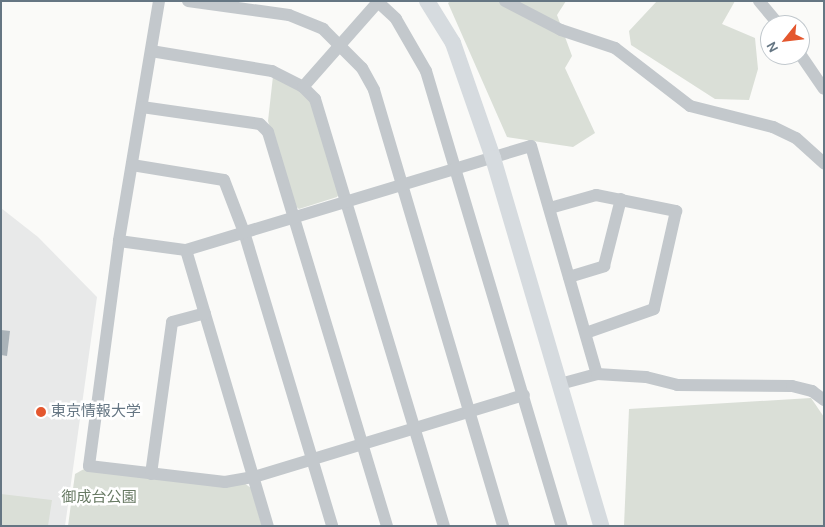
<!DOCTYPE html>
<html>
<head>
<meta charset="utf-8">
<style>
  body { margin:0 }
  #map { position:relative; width:825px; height:527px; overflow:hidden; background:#fafaf8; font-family:Karla,"Noto Sans JP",sans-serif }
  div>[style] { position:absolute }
  .built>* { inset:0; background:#e8e9e9 }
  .green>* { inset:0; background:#dadfd7 }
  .building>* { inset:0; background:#aab3b9 }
  .street>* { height:12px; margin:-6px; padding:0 6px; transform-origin:6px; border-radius:6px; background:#c3c8cc }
  .secondary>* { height:16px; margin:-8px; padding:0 8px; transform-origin:8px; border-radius:8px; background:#d6dbdf }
  .dots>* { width:14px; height:14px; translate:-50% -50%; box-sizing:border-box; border:2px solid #fff; border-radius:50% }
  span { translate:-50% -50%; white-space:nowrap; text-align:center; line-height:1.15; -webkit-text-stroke:5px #fff; paint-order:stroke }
  .poi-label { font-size:15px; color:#657683 }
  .left { translate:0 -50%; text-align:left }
  .park-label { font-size:15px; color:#687a64 }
  .frame { position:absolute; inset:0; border:2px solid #657683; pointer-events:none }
  .north { position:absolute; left:760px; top:15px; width:50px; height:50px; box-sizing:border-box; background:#fff; border:1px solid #c1c8cd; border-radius:50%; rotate:241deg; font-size:14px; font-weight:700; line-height:20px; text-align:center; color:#657683 }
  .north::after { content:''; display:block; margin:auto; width:18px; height:22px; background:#e4572e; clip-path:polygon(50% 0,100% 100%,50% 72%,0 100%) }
</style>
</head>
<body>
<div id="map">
  <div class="built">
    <i style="clip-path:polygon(1px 208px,38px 237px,97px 297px,65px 526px,1px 526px)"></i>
  </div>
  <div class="green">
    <i style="clip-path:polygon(451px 1px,566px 1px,557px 15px,572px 56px,565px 68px,595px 133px,573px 147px,507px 137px,448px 3px)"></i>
    <i style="clip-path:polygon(657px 1px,735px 1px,722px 24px,755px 38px,758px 69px,749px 100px,715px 99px,631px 45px,629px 31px)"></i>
    <i style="clip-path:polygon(273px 76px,284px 78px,311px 99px,341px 191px,337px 197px,299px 209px,294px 205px,268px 121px)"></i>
    <i style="clip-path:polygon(811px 398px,824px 417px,824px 526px,624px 526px,629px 409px)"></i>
    <i style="clip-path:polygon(84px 469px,244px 483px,251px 488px,262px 526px,68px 526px,75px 474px)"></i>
    <i style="clip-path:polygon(1px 494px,52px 500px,48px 526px,1px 526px)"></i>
  </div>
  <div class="building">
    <i style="clip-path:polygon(1px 330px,10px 331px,7px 356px,1px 355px)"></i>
  </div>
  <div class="street">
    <i style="left:159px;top:1px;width:243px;rotate:99.5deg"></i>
    <i style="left:119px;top:241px;width:227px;rotate:97.6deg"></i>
    <i style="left:89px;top:466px;width:137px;rotate:6.7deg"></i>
    <i style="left:225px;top:482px;width:29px;rotate:-10deg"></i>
    <i style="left:254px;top:477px;width:282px;rotate:-16.9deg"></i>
    <i style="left:188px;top:1px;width:102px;rotate:7.9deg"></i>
    <i style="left:289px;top:15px;width:37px;rotate:22deg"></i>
    <i style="left:323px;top:29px;width:55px;rotate:45deg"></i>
    <i style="left:362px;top:68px;width:25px;rotate:61deg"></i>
    <i style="left:374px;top:90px;width:455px;rotate:73.5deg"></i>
    <i style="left:377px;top:1px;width:26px;rotate:43deg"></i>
    <i style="left:396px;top:19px;width:60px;rotate:60deg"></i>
    <i style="left:426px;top:71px;width:475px;rotate:73.4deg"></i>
    <i style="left:505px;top:1px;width:63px;rotate:27.4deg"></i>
    <i style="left:561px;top:30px;width:57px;rotate:18.4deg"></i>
    <i style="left:615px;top:48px;width:95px;rotate:37.7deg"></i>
    <i style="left:690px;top:106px;width:86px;rotate:14.2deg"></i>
    <i style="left:773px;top:127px;width:25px;rotate:26deg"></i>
    <i style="left:796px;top:138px;width:38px;rotate:42deg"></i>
    <i style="left:759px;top:1px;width:31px;rotate:50deg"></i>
    <i style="left:151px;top:51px;width:123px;rotate:9.4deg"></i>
    <i style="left:272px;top:71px;width:35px;rotate:27deg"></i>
    <i style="left:303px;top:87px;width:17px;rotate:45deg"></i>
    <i style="left:315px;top:99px;width:446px;rotate:73.2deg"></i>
    <i style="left:800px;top:54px;width:42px;rotate:55.6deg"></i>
    <i style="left:303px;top:87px;width:113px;rotate:-48.6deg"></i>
    <i style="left:142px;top:107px;width:119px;rotate:8.2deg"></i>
    <i style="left:260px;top:124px;width:11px;rotate:45deg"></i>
    <i style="left:268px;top:132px;width:412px;rotate:73.2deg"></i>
    <i style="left:132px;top:165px;width:93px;rotate:9.3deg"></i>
    <i style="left:224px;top:180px;width:56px;rotate:69deg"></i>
    <i style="left:244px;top:232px;width:307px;rotate:73.3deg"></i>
    <i style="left:550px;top:208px;width:48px;rotate:-15.8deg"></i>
    <i style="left:596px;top:195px;width:82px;rotate:11.3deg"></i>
    <i style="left:676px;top:211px;width:100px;rotate:102.7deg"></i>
    <i style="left:654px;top:309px;width:72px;rotate:160.6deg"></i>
    <i style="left:119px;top:241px;width:68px;rotate:7.7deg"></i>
    <i style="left:186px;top:250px;width:360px;rotate:-16.8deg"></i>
    <i style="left:531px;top:146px;width:237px;rotate:73.9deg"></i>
    <i style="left:186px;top:250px;width:288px;rotate:73.5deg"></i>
    <i style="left:569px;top:277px;width:37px;rotate:-17deg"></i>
    <i style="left:604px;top:266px;width:69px;rotate:-75.8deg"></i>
    <i style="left:560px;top:384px;width:38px;rotate:-15deg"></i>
    <i style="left:597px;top:374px;width:49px;rotate:3.5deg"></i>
    <i style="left:646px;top:377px;width:32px;rotate:14deg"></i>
    <i style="left:677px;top:385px;width:115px;rotate:0.5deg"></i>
    <i style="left:792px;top:386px;width:21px;rotate:14deg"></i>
    <i style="left:812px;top:391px;width:15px;rotate:37deg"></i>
    <i style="left:151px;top:474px;width:153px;rotate:-82.1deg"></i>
    <i style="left:172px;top:322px;width:34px;rotate:-15deg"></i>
  </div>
  <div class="secondary">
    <i style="left:427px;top:1px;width:49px;rotate:58.2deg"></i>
    <i style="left:453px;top:43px;width:122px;rotate:70.8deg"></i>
    <i style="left:493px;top:158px;width:384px;rotate:73.6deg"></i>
  </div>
  <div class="dots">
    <i style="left:41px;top:412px;background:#e4572e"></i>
  </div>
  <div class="poi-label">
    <span class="left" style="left:51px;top:412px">東京情報大学</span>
  </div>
  <div class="park-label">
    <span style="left:99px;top:498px">御成台公園</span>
  </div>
  <div class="frame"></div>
  <div class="north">N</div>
</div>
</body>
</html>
